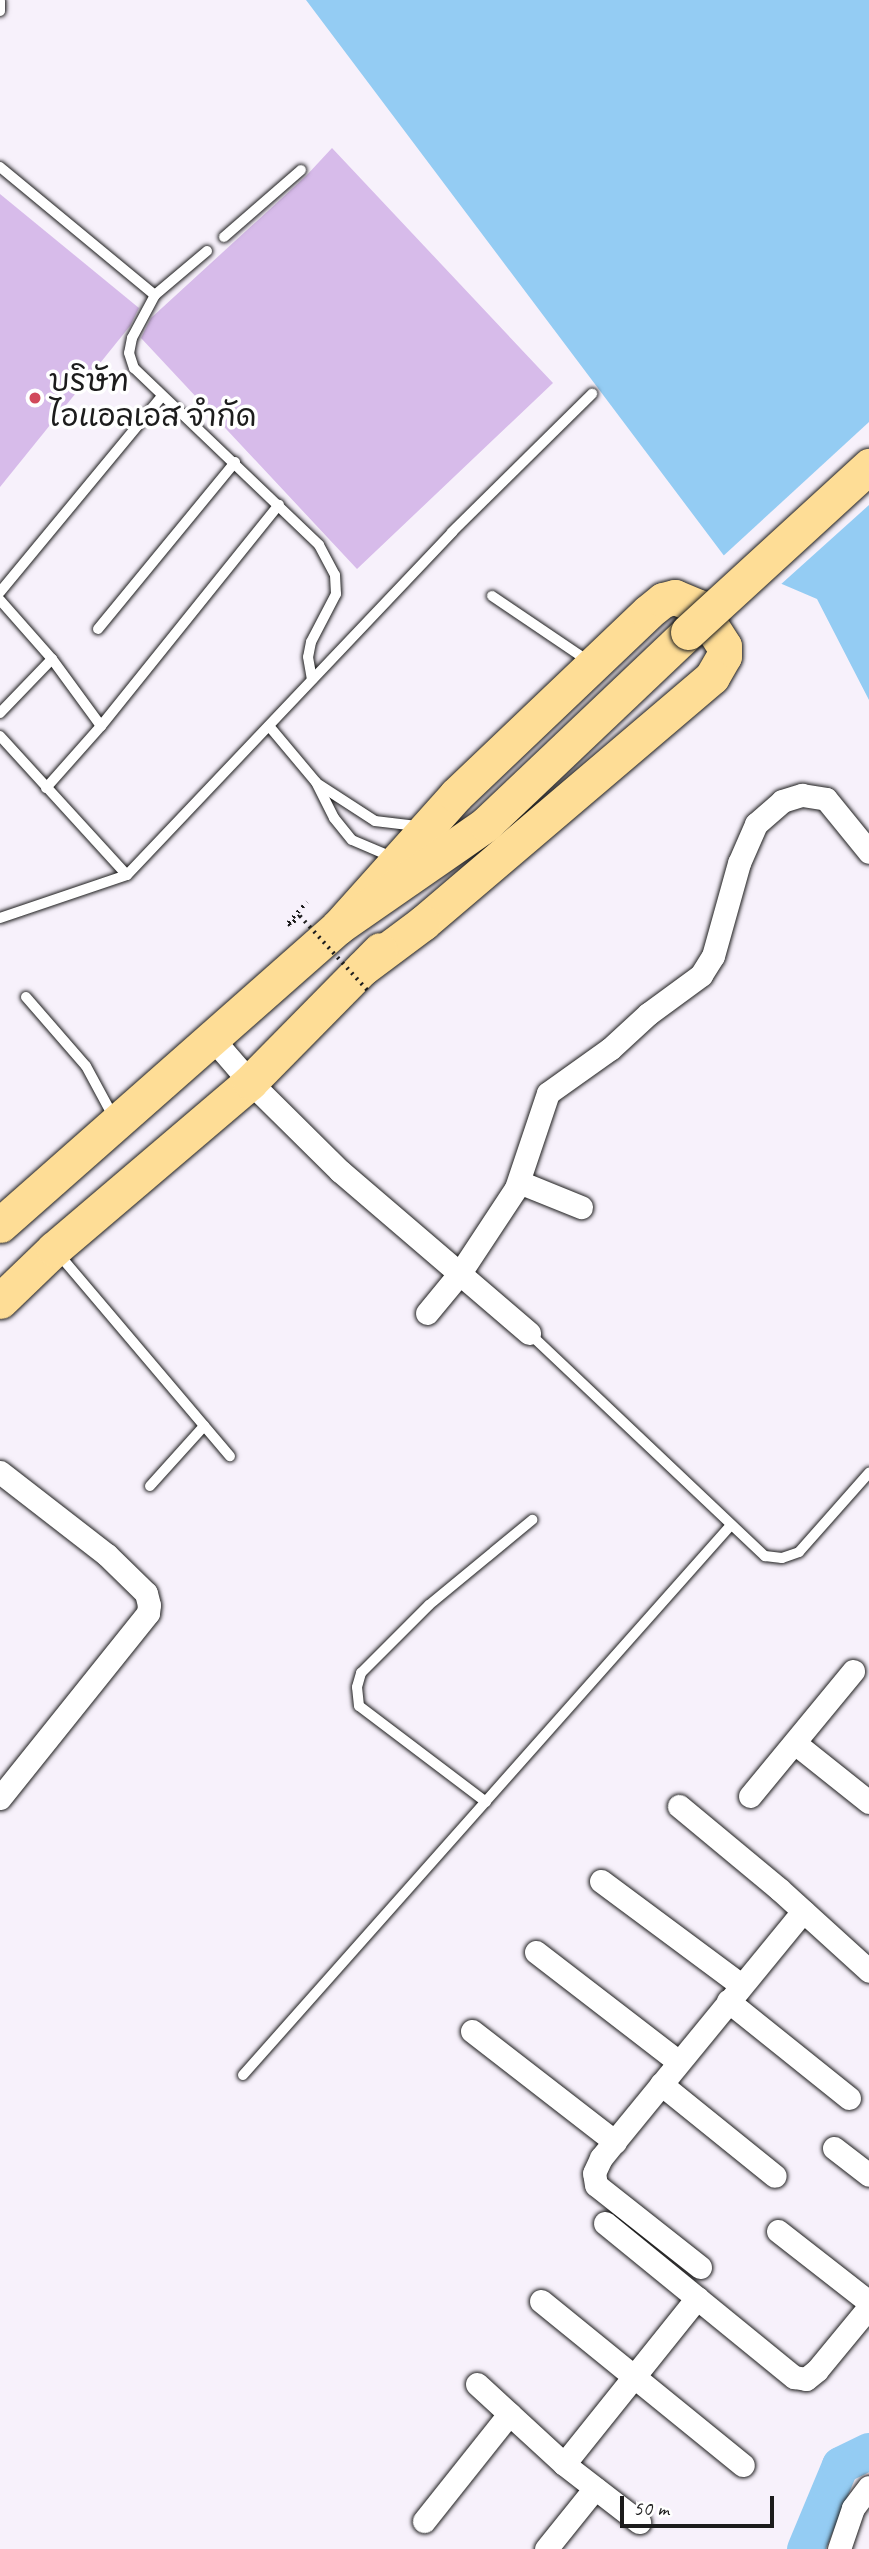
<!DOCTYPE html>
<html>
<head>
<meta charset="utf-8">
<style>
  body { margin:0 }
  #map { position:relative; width:869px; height:2549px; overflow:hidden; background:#f7f1fb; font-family:Caveat,"Playpen Sans Thai",sans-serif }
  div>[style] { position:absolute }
  .water>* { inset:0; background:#94ccf3 }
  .pier>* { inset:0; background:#f7f1fb }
  .river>* { height:37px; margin:-18.5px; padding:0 18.5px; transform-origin:18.5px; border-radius:18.5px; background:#94ccf3 }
  .building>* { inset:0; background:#d7bbea }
  .path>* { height:3.5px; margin-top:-1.75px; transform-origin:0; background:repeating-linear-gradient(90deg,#1c1c1c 0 2px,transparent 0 7px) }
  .roads { filter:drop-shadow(0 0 2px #1c1c1c) drop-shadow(0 0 2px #1c1c1c) }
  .service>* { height:10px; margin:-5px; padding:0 5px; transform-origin:5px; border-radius:5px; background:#fff }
  .minor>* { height:23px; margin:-11.5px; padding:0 11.5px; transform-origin:11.5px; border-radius:11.5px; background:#fff }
  .primary>* { height:35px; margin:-17.5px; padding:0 17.5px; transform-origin:17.5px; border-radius:17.5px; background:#fedd96 }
  .path-bridge>* { height:3.5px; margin-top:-1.75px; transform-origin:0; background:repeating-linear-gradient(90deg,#1c1c1c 0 2px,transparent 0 7px) }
  .bridges { filter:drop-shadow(0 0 2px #1c1c1c) drop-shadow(0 0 2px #1c1c1c) }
  .primary-bridge>* { height:35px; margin:-17.5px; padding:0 17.5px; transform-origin:17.5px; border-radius:17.5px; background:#fedd96 }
  .dots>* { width:19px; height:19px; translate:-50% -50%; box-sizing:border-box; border:4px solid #fff; border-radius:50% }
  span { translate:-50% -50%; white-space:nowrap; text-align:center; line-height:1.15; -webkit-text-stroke:7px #fff; paint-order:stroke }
  .poi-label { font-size:30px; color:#1c1c1c }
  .left { translate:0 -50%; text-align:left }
  .scale { position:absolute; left:620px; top:2496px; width:154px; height:32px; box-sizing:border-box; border:4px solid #1c1c1c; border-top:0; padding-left:9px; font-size:21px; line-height:24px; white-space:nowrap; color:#1c1c1c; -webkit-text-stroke:5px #fff; paint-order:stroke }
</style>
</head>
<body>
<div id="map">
  <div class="water">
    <i style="clip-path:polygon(306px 0,869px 0,869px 700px,817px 599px,728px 561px)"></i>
  </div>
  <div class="pier">
    <i style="clip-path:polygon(869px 422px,869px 505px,779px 586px,726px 564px,721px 558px)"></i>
  </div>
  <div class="river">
    <i style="left:805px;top:2549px;width:91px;rotate:-67.4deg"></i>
    <i style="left:840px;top:2465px;width:32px;rotate:-26deg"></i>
  </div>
  <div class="building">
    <i style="clip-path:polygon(332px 148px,553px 383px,357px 569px,141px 338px,151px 318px,306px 176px)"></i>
    <i style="clip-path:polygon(0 194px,139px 308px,130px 326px,0 487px)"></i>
  </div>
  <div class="path">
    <i style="left:300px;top:916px;width:14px;rotate:135deg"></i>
    <i style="left:290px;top:926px;width:4px;rotate:-124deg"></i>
    <i style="left:288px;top:923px;width:28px;rotate:-48deg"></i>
  </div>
  <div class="roads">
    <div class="service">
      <i style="left:0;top:1px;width:10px;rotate:90deg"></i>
      <i style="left:0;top:167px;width:201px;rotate:39.6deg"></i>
      <i style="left:224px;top:237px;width:102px;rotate:-41deg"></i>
      <i style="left:207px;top:251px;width:68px;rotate:139.8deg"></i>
      <i style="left:155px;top:295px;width:49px;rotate:118.1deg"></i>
      <i style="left:132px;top:338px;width:15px;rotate:101deg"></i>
      <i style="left:129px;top:353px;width:16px;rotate:72deg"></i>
      <i style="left:134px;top:368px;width:256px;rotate:43.7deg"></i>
      <i style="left:319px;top:545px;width:34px;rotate:62deg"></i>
      <i style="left:335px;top:575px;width:19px;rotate:87deg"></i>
      <i style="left:336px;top:594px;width:54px;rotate:117.5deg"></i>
      <i style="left:311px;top:642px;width:15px;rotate:101deg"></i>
      <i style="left:308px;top:657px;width:23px;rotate:80deg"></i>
      <i style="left:0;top:592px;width:254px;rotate:-50.4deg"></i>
      <i style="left:492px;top:596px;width:118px;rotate:34deg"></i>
      <i style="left:0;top:600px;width:79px;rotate:48.6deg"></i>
      <i style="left:52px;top:659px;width:83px;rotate:53.8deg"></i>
      <i style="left:98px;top:629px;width:216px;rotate:-50.6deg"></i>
      <i style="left:0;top:713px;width:75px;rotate:-46.1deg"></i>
      <i style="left:269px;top:726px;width:73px;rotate:50deg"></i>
      <i style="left:316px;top:782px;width:40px;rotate:63.4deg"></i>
      <i style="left:334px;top:818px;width:28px;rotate:51deg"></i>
      <i style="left:352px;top:840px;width:43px;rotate:23deg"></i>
      <i style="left:0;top:736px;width:188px;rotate:47.6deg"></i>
      <i style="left:318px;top:784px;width:68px;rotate:33deg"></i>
      <i style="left:375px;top:821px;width:42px;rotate:6.8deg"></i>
      <i style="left:46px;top:788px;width:83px;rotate:-48.4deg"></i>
      <i style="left:101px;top:726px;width:284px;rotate:-51.2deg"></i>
      <i style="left:0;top:918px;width:134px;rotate:-18.7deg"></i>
      <i style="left:127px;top:875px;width:473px;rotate:-46.5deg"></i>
      <i style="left:452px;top:532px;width:197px;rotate:-44.6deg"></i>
      <i style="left:26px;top:997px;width:91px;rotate:49deg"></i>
      <i style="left:86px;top:1066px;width:59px;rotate:61.7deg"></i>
      <i style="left:56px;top:1251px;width:269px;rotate:49.7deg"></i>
      <i style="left:529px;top:1333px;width:325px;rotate:43.4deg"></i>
      <i style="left:765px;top:1556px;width:17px;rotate:7deg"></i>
      <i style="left:782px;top:1558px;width:18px;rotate:-19deg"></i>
      <i style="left:799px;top:1552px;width:106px;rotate:-48.5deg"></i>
      <i style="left:150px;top:1486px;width:81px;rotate:-48deg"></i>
      <i style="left:486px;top:1802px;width:159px;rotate:-142.9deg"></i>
      <i style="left:359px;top:1706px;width:19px;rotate:-96deg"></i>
      <i style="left:357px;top:1687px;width:15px;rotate:-74deg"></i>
      <i style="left:361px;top:1673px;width:96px;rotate:-45deg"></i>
      <i style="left:429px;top:1605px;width:134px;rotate:-39.5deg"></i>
      <i style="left:243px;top:2075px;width:734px;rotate:-48.42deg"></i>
    </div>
    <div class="minor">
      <i style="left:211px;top:1037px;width:60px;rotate:49.1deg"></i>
      <i style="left:250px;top:1082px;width:127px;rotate:44.7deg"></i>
      <i style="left:340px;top:1171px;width:249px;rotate:40.6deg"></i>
      <i style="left:519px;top:1182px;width:67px;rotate:22deg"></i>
      <i style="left:427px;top:1313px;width:52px;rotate:-50.5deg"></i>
      <i style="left:460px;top:1273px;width:102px;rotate:-56.6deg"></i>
      <i style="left:516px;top:1188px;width:100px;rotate:-71.4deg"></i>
      <i style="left:548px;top:1093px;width:76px;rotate:-35.4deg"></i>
      <i style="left:610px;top:1049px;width:52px;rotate:-42.6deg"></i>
      <i style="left:648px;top:1014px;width:66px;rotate:-36.3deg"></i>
      <i style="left:701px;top:975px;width:22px;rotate:-58deg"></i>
      <i style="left:713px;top:956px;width:97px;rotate:-74.4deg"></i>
      <i style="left:739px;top:863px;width:43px;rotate:-66.4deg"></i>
      <i style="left:756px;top:824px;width:35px;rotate:-41deg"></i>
      <i style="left:782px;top:801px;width:21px;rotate:-17deg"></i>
      <i style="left:802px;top:795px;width:24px;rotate:9deg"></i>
      <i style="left:826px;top:799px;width:68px;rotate:50.9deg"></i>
      <i style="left:0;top:1472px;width:135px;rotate:37.8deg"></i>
      <i style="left:107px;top:1555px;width:54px;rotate:44.3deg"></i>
      <i style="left:146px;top:1593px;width:12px;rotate:76deg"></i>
      <i style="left:149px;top:1605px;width:8px;rotate:97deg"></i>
      <i style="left:148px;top:1613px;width:237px;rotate:128.7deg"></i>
      <i style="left:796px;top:1744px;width:93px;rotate:38.5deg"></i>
      <i style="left:750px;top:1796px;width:162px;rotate:-50.5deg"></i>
      <i style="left:679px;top:1806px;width:130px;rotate:39.7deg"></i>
      <i style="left:779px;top:1889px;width:122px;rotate:42.3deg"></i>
      <i style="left:601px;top:1881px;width:174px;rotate:36.6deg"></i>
      <i style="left:536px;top:1952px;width:180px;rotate:37.6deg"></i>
      <i style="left:728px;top:2001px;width:155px;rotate:38.7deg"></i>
      <i style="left:472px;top:2031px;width:181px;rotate:37.8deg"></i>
      <i style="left:661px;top:2084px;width:146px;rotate:38.9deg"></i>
      <i style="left:834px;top:2148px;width:44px;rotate:37.6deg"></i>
      <i style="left:605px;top:2223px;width:244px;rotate:39.2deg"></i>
      <i style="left:794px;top:2377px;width:12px;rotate:9deg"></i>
      <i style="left:806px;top:2379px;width:14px;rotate:-39deg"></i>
      <i style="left:817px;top:2370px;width:82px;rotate:-50.5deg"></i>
      <i style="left:778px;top:2231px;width:115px;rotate:38deg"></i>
      <i style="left:700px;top:2267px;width:132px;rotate:-141.7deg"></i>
      <i style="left:596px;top:2185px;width:12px;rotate:-99deg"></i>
      <i style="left:594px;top:2173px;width:17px;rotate:-65deg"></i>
      <i style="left:601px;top:2158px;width:319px;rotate:-50.7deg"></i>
      <i style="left:541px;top:2301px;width:260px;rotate:39.1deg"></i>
      <i style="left:477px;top:2384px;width:118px;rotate:42.6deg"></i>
      <i style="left:564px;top:2464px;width:95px;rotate:37.7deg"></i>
      <i style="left:564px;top:2464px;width:213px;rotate:-51.3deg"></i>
      <i style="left:424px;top:2521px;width:137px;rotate:-51.5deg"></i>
      <i style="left:546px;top:2549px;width:78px;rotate:-51.2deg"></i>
      <i style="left:839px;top:2549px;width:43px;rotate:-71.1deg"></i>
      <i style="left:853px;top:2508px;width:26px;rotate:-53deg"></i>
    </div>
    <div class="primary">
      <i style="left:338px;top:927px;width:177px;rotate:-48.2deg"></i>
      <i style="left:456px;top:795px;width:265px;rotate:-43.6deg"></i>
      <i style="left:648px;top:612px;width:19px;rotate:-39deg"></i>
      <i style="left:663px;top:600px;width:12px;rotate:-14deg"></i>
      <i style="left:675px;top:597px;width:26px;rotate:23deg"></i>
      <i style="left:699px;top:607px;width:46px;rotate:57.3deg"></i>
      <i style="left:724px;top:646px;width:10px;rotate:90deg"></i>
      <i style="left:724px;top:656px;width:24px;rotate:120deg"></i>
      <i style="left:712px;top:677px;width:380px;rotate:139.6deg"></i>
      <i style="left:423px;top:923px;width:74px;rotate:143.3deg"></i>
      <i style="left:0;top:1225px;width:451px;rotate:-41.4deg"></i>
      <i style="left:338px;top:927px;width:180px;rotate:-34.8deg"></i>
      <i style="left:486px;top:824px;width:279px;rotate:-43.5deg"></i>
      <i style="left:0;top:1301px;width:75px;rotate:-43.9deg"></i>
      <i style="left:54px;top:1249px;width:257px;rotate:-40.4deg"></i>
      <i style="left:250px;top:1082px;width:185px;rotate:-45.4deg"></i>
    </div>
  </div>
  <div class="path-bridge">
    <i style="left:300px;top:916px;width:104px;rotate:47.7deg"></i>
  </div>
  <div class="bridges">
    <div class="primary-bridge">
      <i style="left:688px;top:632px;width:246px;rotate:-42.5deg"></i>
    </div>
  </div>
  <div class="dots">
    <i style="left:35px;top:398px;background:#d1495b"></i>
  </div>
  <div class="poi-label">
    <span class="left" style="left:49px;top:398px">บริษัท<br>ไอแอลเอส จำกัด</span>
  </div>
  <div class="scale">50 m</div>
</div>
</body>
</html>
